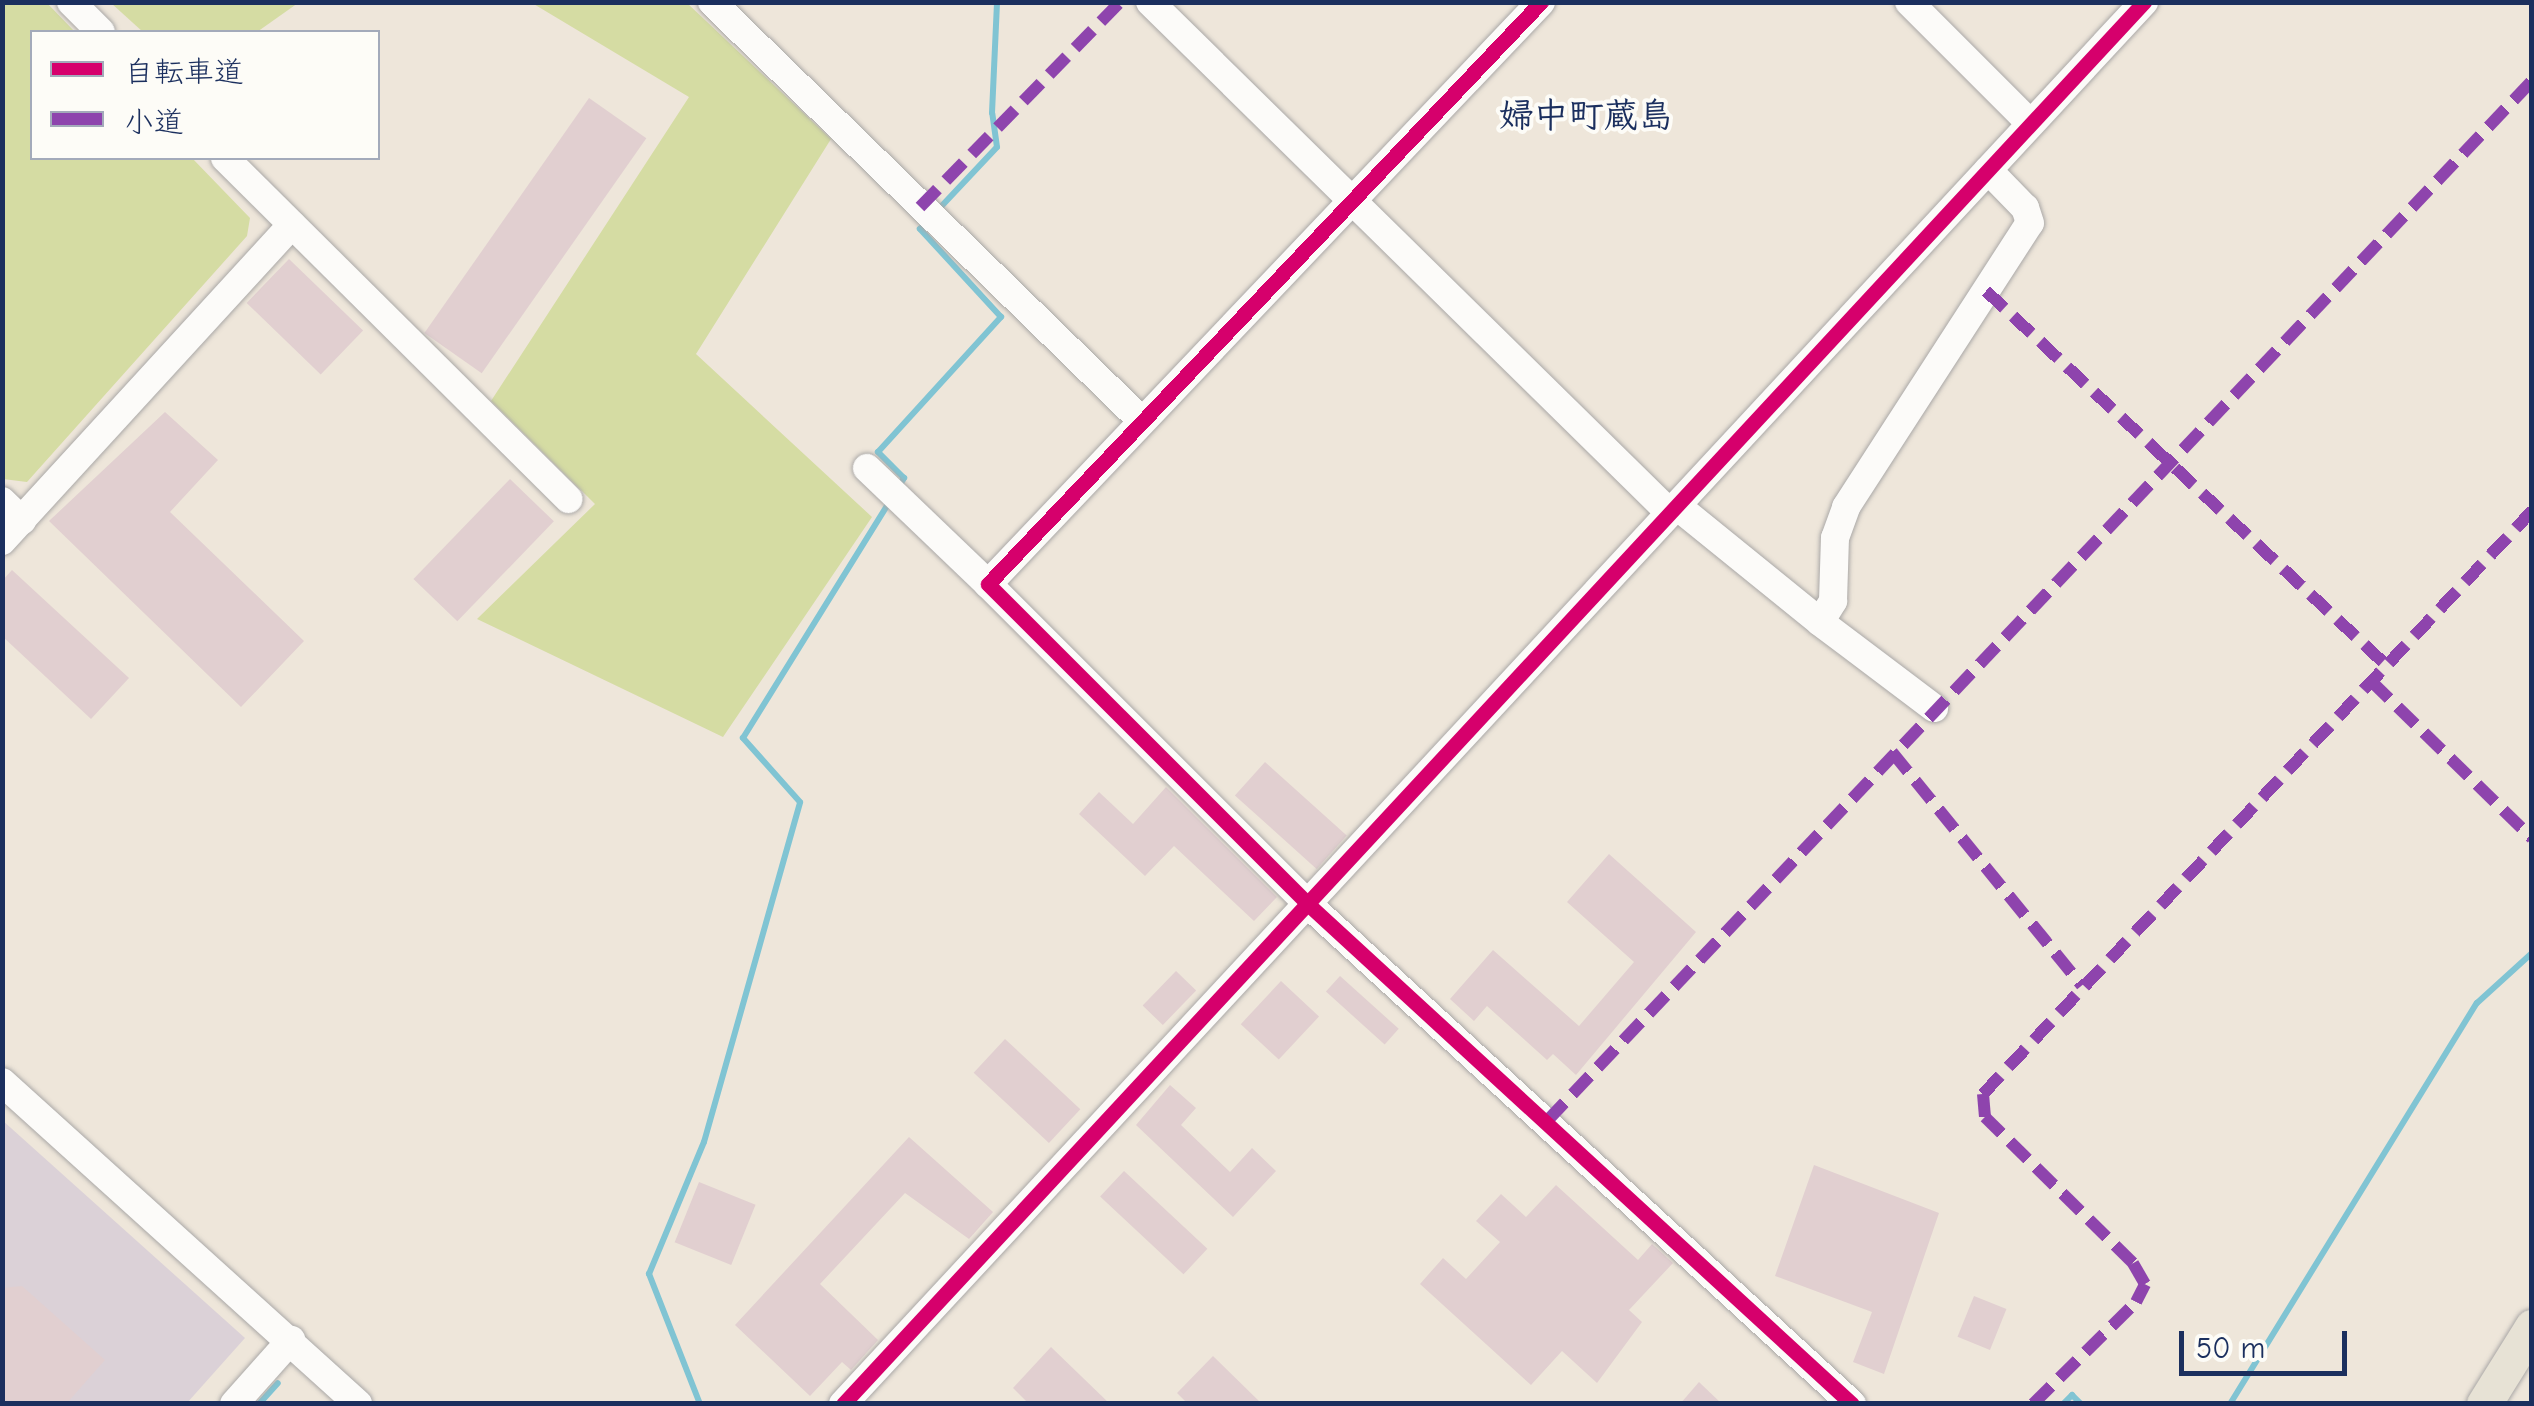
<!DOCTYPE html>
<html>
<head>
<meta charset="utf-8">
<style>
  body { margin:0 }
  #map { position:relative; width:2534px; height:1406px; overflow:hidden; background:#eee6da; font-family:"Comic Neue","Klee One",sans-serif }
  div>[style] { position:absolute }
  .industrial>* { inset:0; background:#dbd1d7 }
  .green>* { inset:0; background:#d5dca3 }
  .stream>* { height:6px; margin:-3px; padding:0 3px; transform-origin:3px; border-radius:3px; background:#80c4d3 }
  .building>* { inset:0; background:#e1cfd0; transform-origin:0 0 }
  .roads { filter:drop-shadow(0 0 2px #aaa8a7) drop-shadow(0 0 2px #aaa8a7) }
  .minor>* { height:28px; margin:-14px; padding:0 14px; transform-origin:14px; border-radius:14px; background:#fcfbf9 }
  .major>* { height:35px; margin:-17.5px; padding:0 17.5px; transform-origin:17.5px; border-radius:17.5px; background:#e7e2d5 }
  .quiet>* { height:12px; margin-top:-6px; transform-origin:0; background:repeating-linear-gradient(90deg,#8e44ad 0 25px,transparent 0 37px) }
  .cycleway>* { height:15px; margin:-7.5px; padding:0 7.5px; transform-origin:7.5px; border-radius:7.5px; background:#d6006c }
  span { translate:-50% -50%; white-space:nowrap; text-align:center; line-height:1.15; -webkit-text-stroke:8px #fdfcf7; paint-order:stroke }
  .neighbourhood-label { font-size:35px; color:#1b2f5e; font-weight:700 }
  .frame { position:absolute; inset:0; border:5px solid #1b2f5e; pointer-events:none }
  .legend { position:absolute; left:30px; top:30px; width:350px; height:130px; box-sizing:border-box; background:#fdfcf7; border:2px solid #a3aaba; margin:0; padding:12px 18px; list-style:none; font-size:30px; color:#1b2f5e }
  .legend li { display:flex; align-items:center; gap:20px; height:50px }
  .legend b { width:50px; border:2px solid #a3aaba }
  .scale { position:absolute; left:2179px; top:1331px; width:168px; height:45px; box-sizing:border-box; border:5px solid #1b2f5e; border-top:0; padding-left:12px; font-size:30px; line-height:35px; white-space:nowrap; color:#1b2f5e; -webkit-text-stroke:8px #fdfcf7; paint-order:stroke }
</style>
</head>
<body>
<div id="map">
  <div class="industrial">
    <i style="clip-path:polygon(2px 1120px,245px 1338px,187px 1403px,3px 1403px)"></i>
  </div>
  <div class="green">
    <i style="clip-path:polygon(2px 3px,47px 3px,75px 32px,32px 32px,32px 158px,192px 158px,250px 218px,247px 236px,27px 482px,3px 479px)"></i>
    <i style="clip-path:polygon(111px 3px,298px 3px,257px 32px,143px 32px)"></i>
    <i style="clip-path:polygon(532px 3px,687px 3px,831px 139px,696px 354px,872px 517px,723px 737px,477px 619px,595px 504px,491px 401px,689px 97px)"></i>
  </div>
  <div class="stream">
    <i style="left:936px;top:212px;width:89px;rotate:-46.8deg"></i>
    <i style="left:997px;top:147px;width:34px;rotate:-98deg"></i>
    <i style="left:992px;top:113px;width:111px;rotate:-87.4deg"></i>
    <i style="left:898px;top:488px;width:12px;rotate:-59deg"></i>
    <i style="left:904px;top:478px;width:37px;rotate:-135deg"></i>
    <i style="left:878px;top:452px;width:183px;rotate:-47.7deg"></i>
    <i style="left:1001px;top:317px;width:120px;rotate:-132.6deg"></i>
    <i style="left:920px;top:229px;width:11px;rotate:-45deg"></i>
    <i style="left:259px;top:1404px;width:28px;rotate:-48deg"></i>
    <i style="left:700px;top:1404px;width:140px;rotate:-111.4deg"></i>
    <i style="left:649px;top:1274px;width:143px;rotate:-67.4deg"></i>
    <i style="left:704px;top:1142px;width:353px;rotate:-74.2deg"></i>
    <i style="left:800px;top:802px;width:86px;rotate:-131.7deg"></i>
    <i style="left:743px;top:738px;width:281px;rotate:-58.2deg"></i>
    <i style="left:2063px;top:1404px;width:13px;rotate:-45deg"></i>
    <i style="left:2072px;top:1395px;width:13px;rotate:45deg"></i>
    <i style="left:2230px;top:1404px;width:471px;rotate:-58.4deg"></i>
    <i style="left:2477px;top:1003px;width:74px;rotate:-42.3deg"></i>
  </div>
  <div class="building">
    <i style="left:589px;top:98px;width:70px;height:287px;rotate:35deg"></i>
    <i style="left:289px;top:259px;width:103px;height:61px;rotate:44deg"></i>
    <i style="clip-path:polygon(165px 412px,218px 460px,170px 512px,304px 641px,241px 707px,49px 521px)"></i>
    <i style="left:510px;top:479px;width:61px;height:139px;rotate:44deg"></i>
    <i style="clip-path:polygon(12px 570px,129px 678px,91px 719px,2px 636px,2px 581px)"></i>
    <i style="left:1265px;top:762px;width:110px;height:45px;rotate:42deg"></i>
    <i style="clip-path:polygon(1166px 787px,1277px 897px,1254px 921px,1174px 846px,1145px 876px,1079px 814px,1099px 792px,1133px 824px)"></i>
    <i style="clip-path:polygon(1609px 854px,1696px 932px,1576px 1075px,1553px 1054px,1547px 1060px,1487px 1006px,1474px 1021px,1450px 999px,1493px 950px,1579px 1026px,1634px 962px,1567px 902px)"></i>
    <i style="left:1176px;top:971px;width:28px;height:48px;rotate:44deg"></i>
    <i style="left:1340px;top:976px;width:79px;height:21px;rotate:42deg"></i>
    <i style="left:1281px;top:981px;width:52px;height:59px;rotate:43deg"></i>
    <i style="left:1005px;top:1039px;width:103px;height:46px;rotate:43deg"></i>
    <i style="clip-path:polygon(1170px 1085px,1196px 1108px,1181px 1125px,1230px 1172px,1252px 1148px,1276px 1171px,1233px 1217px,1136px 1125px)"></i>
    <i style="clip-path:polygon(909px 1137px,993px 1212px,969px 1239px,905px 1193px,820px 1284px,878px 1340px,851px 1370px,842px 1362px,810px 1396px,735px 1325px)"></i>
    <i style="clip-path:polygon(1814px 1165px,1939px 1213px,1884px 1374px,1853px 1362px,1872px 1312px,1775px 1276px)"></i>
    <i style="left:1124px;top:1171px;width:114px;height:35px;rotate:43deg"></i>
    <i style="left:699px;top:1182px;width:61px;height:65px;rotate:22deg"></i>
    <i style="clip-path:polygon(1556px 1185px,1638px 1260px,1652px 1244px,1673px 1263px,1629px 1310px,1642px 1322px,1597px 1383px,1562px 1351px,1531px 1385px,1420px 1284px,1443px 1258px,1466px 1279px,1500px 1242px,1476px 1221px,1501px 1194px,1526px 1217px)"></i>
    <i style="clip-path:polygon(22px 1286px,105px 1360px,66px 1404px,2px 1404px,2px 1288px)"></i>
    <i style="left:1974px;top:1296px;width:35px;height:44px;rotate:22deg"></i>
    <i style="clip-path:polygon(1051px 1347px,1110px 1404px,1029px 1404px,1013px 1388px)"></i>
    <i style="clip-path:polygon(1213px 1356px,1262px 1404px,1188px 1404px,1177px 1393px)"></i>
    <i style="clip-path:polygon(1699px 1382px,1722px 1404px,1680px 1404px)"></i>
  </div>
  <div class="roads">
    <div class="minor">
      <i style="left:71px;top:2px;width:42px;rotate:45deg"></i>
      <i style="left:712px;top:2px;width:596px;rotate:44.25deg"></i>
      <i style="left:1150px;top:2px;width:729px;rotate:44.5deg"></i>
      <i style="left:1541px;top:2px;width:803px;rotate:133.54deg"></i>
      <i style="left:988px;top:584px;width:455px;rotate:45deg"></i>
      <i style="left:1310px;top:906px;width:736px;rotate:42.58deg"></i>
      <i style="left:1909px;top:2px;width:171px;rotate:45deg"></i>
      <i style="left:225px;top:158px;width:484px;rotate:44.8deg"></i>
      <i style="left:867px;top:468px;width:168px;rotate:43.8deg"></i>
      <i style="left:2px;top:501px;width:28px;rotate:44deg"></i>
      <i style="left:1677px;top:506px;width:184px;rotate:39deg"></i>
      <i style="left:1820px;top:622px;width:25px;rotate:-58deg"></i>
      <i style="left:1833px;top:601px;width:63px;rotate:-88.2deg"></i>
      <i style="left:1835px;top:538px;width:33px;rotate:-70deg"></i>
      <i style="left:1846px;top:507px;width:338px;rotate:-57.1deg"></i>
      <i style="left:2030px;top:223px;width:16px;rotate:-108deg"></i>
      <i style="left:2025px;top:208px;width:53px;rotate:-134.2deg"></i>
      <i style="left:2px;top:541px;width:429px;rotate:-47.5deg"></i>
      <i style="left:1820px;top:622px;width:143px;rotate:37deg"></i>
      <i style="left:2px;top:1082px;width:480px;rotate:42.1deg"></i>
      <i style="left:234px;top:1404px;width:86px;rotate:-48.3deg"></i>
      <i style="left:843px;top:1404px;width:1913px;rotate:-47.14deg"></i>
    </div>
    <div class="major">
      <i style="left:2484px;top:1404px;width:91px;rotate:-58.1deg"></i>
    </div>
  </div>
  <div class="quiet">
    <i style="left:920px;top:207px;width:286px;rotate:-45.7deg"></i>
    <i style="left:1986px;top:291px;width:546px;rotate:43.07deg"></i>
    <i style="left:2371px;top:681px;width:225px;rotate:44.3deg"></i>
    <i style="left:1892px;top:752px;width:301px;rotate:50.9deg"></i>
    <i style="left:1547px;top:1121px;width:1432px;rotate:-46.56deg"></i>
    <i style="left:2033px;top:1404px;width:145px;rotate:-44.7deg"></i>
    <i style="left:2136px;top:1302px;width:20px;rotate:-63deg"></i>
    <i style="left:2145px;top:1284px;width:24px;rotate:-120deg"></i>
    <i style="left:2133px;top:1263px;width:208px;rotate:-135.4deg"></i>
    <i style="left:1985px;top:1117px;width:23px;rotate:-95deg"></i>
    <i style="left:1983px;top:1094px;width:801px;rotate:-46.72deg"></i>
  </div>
  <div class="cycleway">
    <i style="left:1541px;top:2px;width:803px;rotate:133.54deg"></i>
    <i style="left:988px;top:584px;width:455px;rotate:45deg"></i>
    <i style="left:1310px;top:906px;width:736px;rotate:42.58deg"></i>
    <i style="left:843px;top:1404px;width:1913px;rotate:-47.14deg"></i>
  </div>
  <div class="neighbourhood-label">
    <span style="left:1586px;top:116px">婦中町蔵島</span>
  </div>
  <div class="frame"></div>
  <ul class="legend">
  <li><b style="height:12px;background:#d6006c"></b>自転車道</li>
  <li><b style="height:12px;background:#8e44ad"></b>小道</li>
  </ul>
  <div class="scale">50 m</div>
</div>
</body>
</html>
